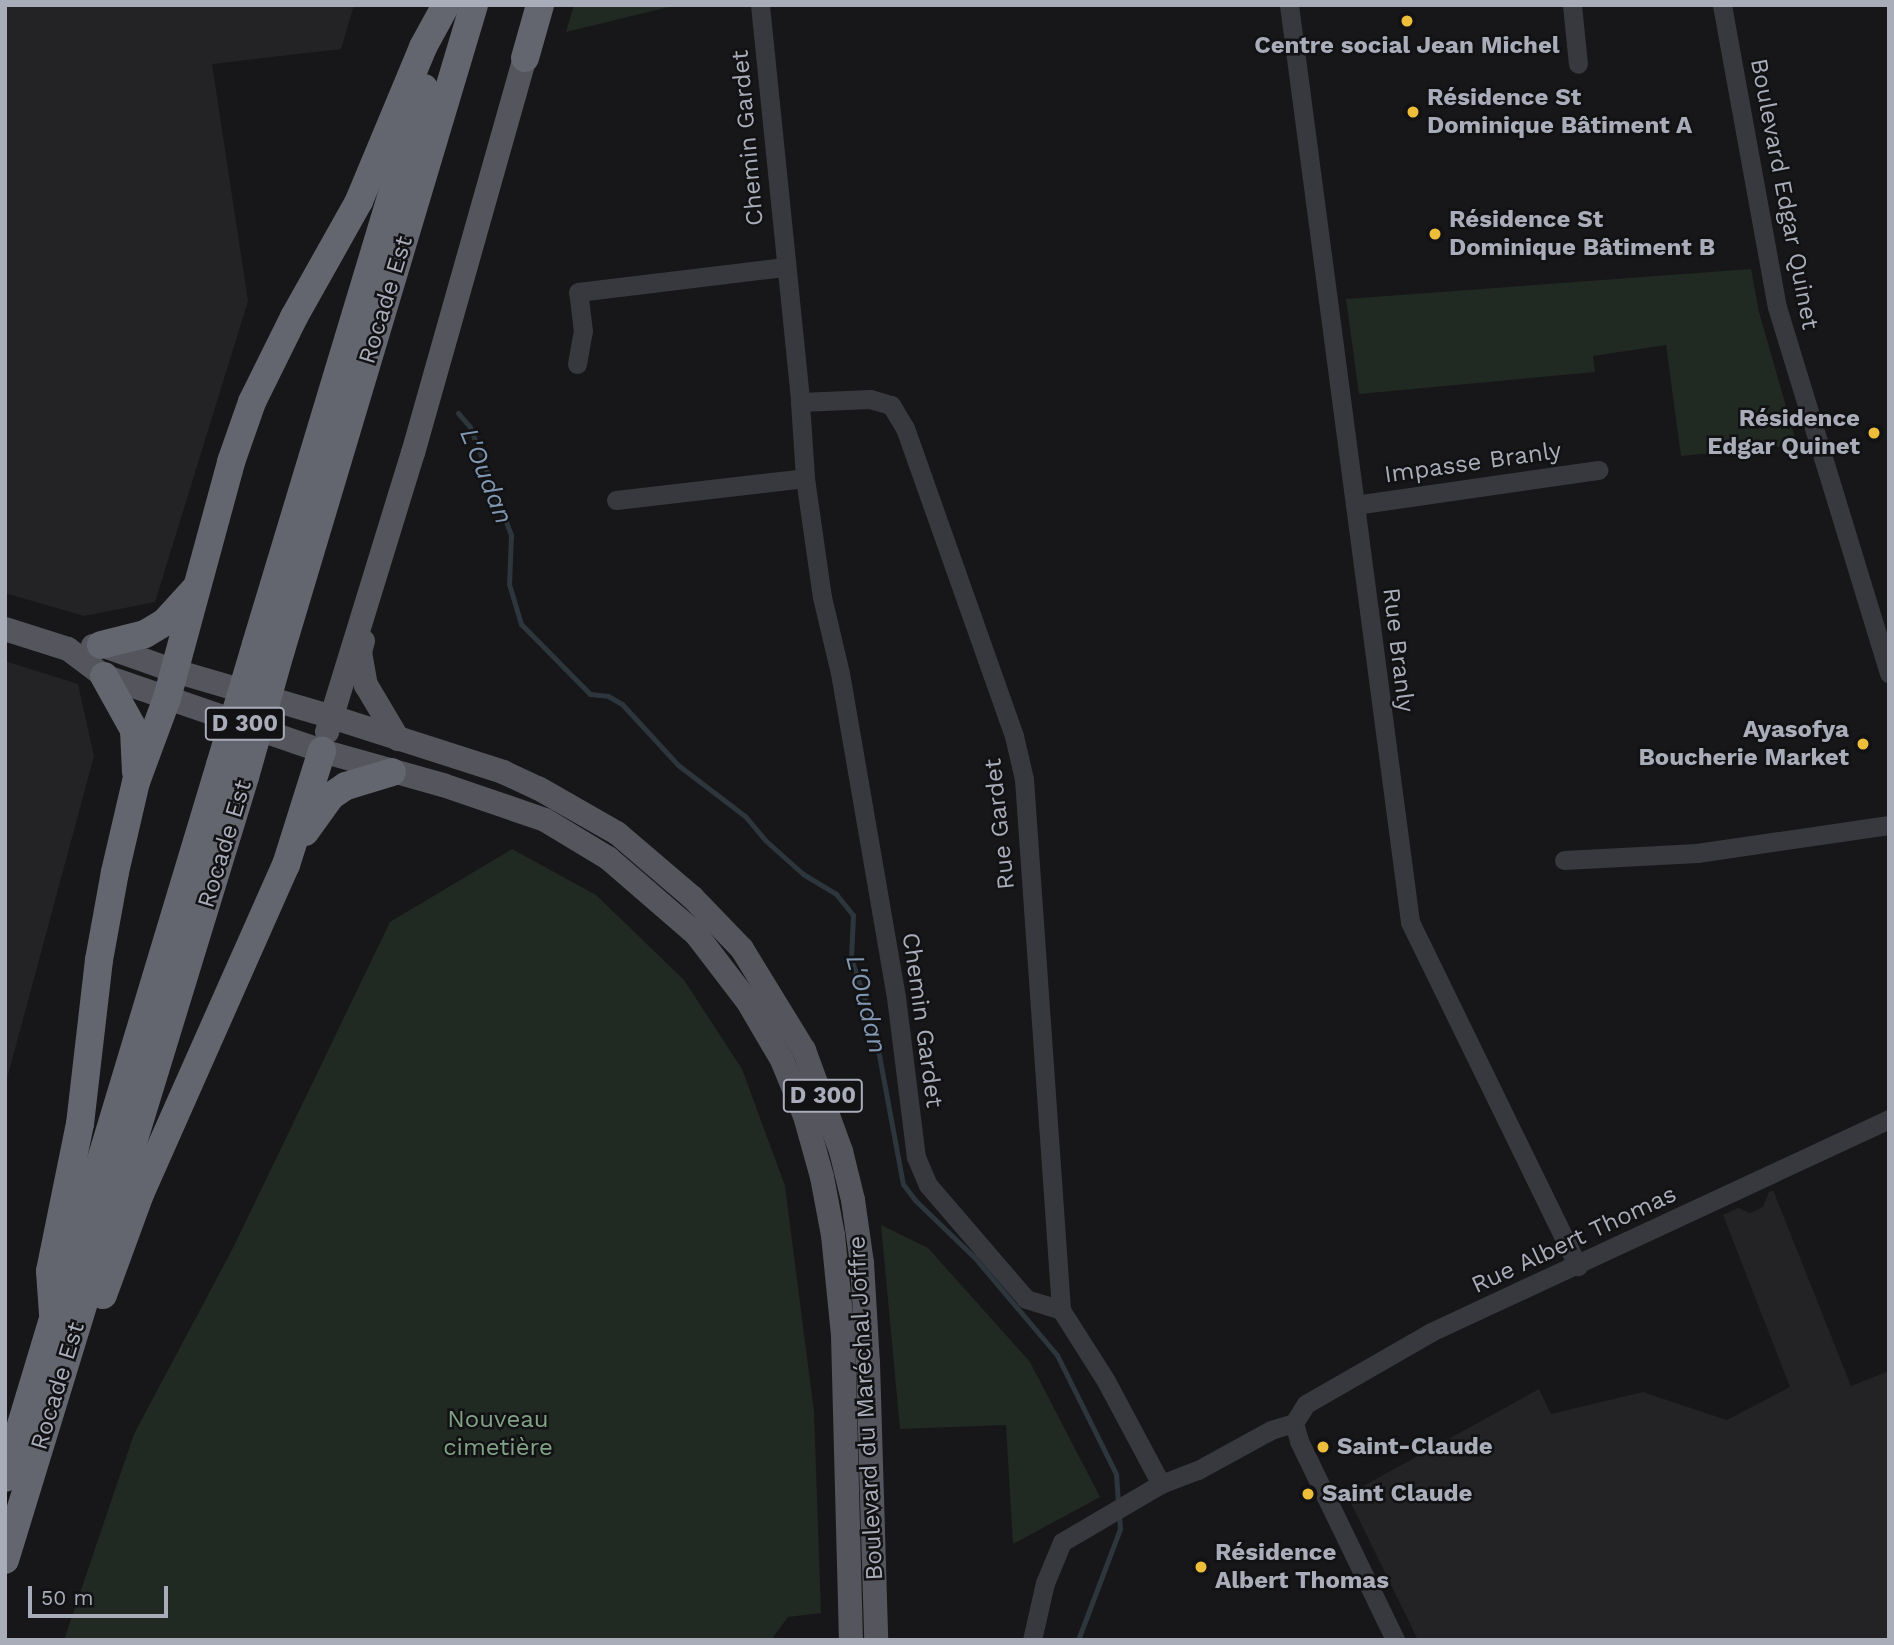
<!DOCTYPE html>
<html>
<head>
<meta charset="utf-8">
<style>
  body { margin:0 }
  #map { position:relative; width:1894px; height:1645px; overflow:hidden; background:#171719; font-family:"Work Sans",sans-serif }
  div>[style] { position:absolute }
  .built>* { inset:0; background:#232326 }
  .green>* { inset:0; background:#212923 }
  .stream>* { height:5px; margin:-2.5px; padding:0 2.5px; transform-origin:2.5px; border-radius:2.5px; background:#2d353d }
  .minor>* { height:19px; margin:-9.5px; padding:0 9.5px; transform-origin:9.5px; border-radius:9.5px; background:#38393e }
  .major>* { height:24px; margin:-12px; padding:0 12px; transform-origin:12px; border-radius:12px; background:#54555d }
  .highway>* { height:28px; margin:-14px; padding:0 14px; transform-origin:14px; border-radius:14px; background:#64666f }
  .highway-bridge>* { height:28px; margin:-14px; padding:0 14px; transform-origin:14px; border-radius:14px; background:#64666f }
  .dots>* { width:19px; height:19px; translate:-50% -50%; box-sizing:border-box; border:4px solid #121214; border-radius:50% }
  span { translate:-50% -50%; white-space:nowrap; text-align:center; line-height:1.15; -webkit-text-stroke:5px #121214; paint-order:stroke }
  .shield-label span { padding:2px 5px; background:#121214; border:2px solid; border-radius:5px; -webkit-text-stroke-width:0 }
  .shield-label { font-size:23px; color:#a9adb9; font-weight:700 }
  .poi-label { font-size:24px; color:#a9adb9; font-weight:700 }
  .left { translate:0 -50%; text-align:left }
  .right { translate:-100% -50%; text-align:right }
  .street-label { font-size:24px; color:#a9adb9 }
  .park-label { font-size:24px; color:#81a385 }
  .water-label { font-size:26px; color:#8198b3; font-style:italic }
  .frame { position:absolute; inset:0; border:7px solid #a9adb9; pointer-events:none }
  .scale { position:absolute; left:28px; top:1586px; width:140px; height:32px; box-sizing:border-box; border:4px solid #a9adb9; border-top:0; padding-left:9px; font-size:21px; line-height:24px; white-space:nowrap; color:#a9adb9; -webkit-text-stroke:5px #121214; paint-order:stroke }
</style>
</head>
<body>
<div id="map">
  <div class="built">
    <i style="clip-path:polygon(5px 5px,354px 5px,341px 49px,212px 64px,248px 301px,155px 602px,84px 616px,5px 593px)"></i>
    <i style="clip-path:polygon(5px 661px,78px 684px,94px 756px,5px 1086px)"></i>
    <i style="clip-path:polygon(1773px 1190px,1851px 1386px,1889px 1371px,1889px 1640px,1418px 1640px,1347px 1495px,1539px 1389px,1551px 1414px,1643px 1392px,1727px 1420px,1790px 1387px,1723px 1215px,1738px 1208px,1750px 1213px,1763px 1207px,1769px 1192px)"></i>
  </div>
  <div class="green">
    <i style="clip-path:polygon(574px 5px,677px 5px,566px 32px)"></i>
    <i style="clip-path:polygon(1751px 269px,1759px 312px,1797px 445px,1681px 456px,1666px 345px,1593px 356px,1595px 372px,1359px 394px,1346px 299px)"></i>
    <i style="clip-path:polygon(512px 849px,596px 895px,684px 980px,742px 1069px,785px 1186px,814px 1412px,821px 1613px,788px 1617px,771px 1640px,64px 1640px,134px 1434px,233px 1248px,390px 922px)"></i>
    <i style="clip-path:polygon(881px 1225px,928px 1248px,1030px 1362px,1100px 1497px,1013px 1544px,1006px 1425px,900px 1429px)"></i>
  </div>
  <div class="stream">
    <i style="left:458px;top:413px;width:18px;rotate:49deg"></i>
    <i style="left:470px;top:427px;width:116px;rotate:69.2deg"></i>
    <i style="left:511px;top:535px;width:49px;rotate:92.3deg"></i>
    <i style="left:509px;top:584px;width:42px;rotate:73.3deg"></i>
    <i style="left:521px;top:624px;width:98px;rotate:45.4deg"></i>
    <i style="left:590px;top:694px;width:18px;rotate:6deg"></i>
    <i style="left:608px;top:696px;width:16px;rotate:30deg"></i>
    <i style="left:622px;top:704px;width:83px;rotate:47.4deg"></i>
    <i style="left:678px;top:765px;width:84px;rotate:37.3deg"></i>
    <i style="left:745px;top:816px;width:31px;rotate:50deg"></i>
    <i style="left:765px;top:840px;width:51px;rotate:41.8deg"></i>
    <i style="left:803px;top:874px;width:39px;rotate:31deg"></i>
    <i style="left:836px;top:894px;width:27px;rotate:51deg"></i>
    <i style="left:853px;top:915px;width:43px;rotate:92.7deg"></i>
    <i style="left:851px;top:958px;width:74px;rotate:71.8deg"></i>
    <i style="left:874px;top:1028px;width:159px;rotate:79.5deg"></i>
    <i style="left:903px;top:1184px;width:21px;rotate:53deg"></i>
    <i style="left:916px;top:1201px;width:82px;rotate:44deg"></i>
    <i style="left:975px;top:1258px;width:127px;rotate:49.8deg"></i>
    <i style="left:1057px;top:1355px;width:133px;rotate:63.6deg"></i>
    <i style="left:1116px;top:1474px;width:30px;rotate:86deg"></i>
    <i style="left:1078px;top:1640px;width:119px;rotate:-69.3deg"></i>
    <i style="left:1120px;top:1529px;width:15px;rotate:-94deg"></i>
  </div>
  <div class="minor">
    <i style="left:760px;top:5px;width:399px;rotate:84.2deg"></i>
    <i style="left:800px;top:402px;width:76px;rotate:86.2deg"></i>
    <i style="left:805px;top:478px;width:120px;rotate:81.9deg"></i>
    <i style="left:822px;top:597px;width:78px;rotate:76.7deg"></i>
    <i style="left:840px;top:673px;width:329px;rotate:80.2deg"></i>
    <i style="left:896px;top:997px;width:161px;rotate:82.9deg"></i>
    <i style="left:916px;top:1157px;width:30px;rotate:67deg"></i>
    <i style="left:928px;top:1185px;width:150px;rotate:49.3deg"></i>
    <i style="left:1026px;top:1299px;width:37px;rotate:17deg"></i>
    <i style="left:1061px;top:1310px;width:84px;rotate:57.6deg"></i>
    <i style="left:1106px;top:1381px;width:117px;rotate:61.9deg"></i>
    <i style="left:1289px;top:5px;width:925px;rotate:82.48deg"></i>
    <i style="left:1410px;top:922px;width:383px;rotate:64deg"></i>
    <i style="left:1572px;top:5px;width:59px;rotate:84.2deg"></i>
    <i style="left:1722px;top:5px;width:307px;rotate:79.7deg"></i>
    <i style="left:1777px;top:307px;width:383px;rotate:73deg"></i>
    <i style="left:577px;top:364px;width:34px;rotate:-80deg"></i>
    <i style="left:583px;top:331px;width:39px;rotate:-97deg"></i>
    <i style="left:578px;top:292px;width:208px;rotate:-6.9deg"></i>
    <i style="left:800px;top:402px;width:70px;rotate:-2.5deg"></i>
    <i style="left:870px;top:399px;width:22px;rotate:16deg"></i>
    <i style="left:891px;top:405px;width:27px;rotate:59deg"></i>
    <i style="left:905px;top:428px;width:327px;rotate:70.5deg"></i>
    <i style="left:1014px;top:736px;width:44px;rotate:76.9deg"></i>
    <i style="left:1024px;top:779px;width:532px;rotate:86.01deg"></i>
    <i style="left:616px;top:500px;width:190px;rotate:-6.6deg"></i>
    <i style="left:1355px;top:505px;width:246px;rotate:-8.2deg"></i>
    <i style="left:1564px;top:860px;width:133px;rotate:-3deg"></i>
    <i style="left:1697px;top:853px;width:194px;rotate:-8.3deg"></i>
    <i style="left:1294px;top:1423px;width:22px;rotate:-58deg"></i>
    <i style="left:1306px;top:1404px;width:144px;rotate:-29.9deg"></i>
    <i style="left:1431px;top:1332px;width:505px;rotate:-24.94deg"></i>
    <i style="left:1294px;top:1423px;width:19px;rotate:74deg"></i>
    <i style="left:1299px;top:1441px;width:221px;rotate:64.2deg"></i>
    <i style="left:1032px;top:1640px;width:58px;rotate:-77.2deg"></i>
    <i style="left:1045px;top:1583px;width:44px;rotate:-67.5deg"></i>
    <i style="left:1062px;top:1542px;width:115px;rotate:-30.4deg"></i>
    <i style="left:1161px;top:1484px;width:40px;rotate:-21deg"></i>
    <i style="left:1198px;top:1470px;width:83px;rotate:-28.7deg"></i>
    <i style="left:1271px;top:1430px;width:24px;rotate:-17deg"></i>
  </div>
  <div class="major">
    <i style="left:5px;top:629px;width:66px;rotate:17.6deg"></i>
    <i style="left:68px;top:649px;width:45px;rotate:36.9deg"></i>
    <i style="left:104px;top:676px;width:231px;rotate:19deg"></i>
    <i style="left:322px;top:751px;width:126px;rotate:15.7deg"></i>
    <i style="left:443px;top:785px;width:108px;rotate:18.9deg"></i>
    <i style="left:545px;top:820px;width:74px;rotate:31.1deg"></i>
    <i style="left:608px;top:858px;width:116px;rotate:40.8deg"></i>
    <i style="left:696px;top:934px;width:86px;rotate:52.6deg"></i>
    <i style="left:748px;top:1002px;width:67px;rotate:59.6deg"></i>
    <i style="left:782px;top:1060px;width:61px;rotate:67.7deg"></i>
    <i style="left:805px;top:1116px;width:63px;rotate:74.4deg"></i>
    <i style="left:822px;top:1177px;width:59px;rotate:79.3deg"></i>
    <i style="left:833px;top:1235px;width:101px;rotate:84.3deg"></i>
    <i style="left:843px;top:1336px;width:304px;rotate:88.5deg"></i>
    <i style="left:363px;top:641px;width:11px;rotate:105deg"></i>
    <i style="left:360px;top:652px;width:34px;rotate:80deg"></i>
    <i style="left:366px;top:685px;width:63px;rotate:59.3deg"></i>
    <i style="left:93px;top:646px;width:8px;rotate:-7deg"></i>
    <i style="left:101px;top:645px;width:78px;rotate:19.4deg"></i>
    <i style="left:175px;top:671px;width:164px;rotate:16.3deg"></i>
    <i style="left:332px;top:717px;width:180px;rotate:17.8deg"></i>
    <i style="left:503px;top:772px;width:38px;rotate:25deg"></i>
    <i style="left:538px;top:788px;width:91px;rotate:29.7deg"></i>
    <i style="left:617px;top:833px;width:99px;rotate:40.5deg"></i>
    <i style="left:692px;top:897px;width:72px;rotate:46.1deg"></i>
    <i style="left:742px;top:949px;width:119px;rotate:58.5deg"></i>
    <i style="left:804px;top:1050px;width:108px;rotate:69.9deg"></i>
    <i style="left:841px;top:1151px;width:50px;rotate:76.2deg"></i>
    <i style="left:853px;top:1200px;width:64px;rotate:81.9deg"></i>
    <i style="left:862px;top:1263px;width:100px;rotate:86.6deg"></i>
    <i style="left:868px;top:1363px;width:277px;rotate:88.3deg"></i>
    <i style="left:327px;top:732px;width:292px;rotate:-72.9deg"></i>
    <i style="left:413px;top:453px;width:411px;rotate:-74.2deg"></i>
  </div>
  <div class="highway">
    <i style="left:525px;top:58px;width:55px;rotate:-74.2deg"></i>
    <i style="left:256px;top:644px;width:581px;rotate:-73.19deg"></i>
    <i style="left:101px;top:645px;width:45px;rotate:-14deg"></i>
    <i style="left:145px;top:634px;width:23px;rotate:-31deg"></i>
    <i style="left:165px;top:622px;width:45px;rotate:-47.7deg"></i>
    <i style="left:281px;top:650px;width:673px;rotate:-73.34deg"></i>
    <i style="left:104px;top:676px;width:62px;rotate:60.9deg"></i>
    <i style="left:134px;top:730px;width:42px;rotate:87.3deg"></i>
    <i style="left:305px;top:832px;width:44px;rotate:-54.2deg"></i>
    <i style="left:331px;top:796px;width:18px;rotate:-34deg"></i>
    <i style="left:346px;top:786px;width:48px;rotate:-16.9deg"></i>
    <i style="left:103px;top:1295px;width:108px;rotate:-69.9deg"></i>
    <i style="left:140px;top:1194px;width:360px;rotate:-66.1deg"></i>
    <i style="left:286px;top:865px;width:120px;rotate:-72.5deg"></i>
    <i style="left:53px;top:1314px;width:43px;rotate:-94deg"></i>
    <i style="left:50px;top:1271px;width:150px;rotate:-78.5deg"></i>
    <i style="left:80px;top:1124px;width:165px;rotate:-83.4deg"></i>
    <i style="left:99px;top:960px;width:89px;rotate:-79.7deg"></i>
    <i style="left:115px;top:872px;width:92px;rotate:-76.9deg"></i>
    <i style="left:136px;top:782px;width:90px;rotate:-69.7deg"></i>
    <i style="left:167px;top:698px;width:245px;rotate:-74.8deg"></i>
    <i style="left:231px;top:462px;width:64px;rotate:-70.7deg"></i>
    <i style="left:252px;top:402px;width:95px;rotate:-63.7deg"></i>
    <i style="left:294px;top:317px;width:133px;rotate:-60.7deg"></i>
    <i style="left:359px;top:201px;width:167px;rotate:-67.4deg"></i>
    <i style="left:423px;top:47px;width:48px;rotate:-61.3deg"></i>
    <i style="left:5px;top:1478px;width:745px;rotate:-73.22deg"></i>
    <i style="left:5px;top:1560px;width:819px;rotate:-72.96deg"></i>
  </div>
  <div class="highway-bridge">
    <i style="left:220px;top:765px;width:126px;rotate:-73.4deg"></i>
    <i style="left:245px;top:777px;width:132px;rotate:-74.2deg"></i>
  </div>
  <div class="dots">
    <i style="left:1407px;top:21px;background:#eebe3a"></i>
    <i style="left:1413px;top:112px;background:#eebe3a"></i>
    <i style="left:1435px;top:234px;background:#eebe3a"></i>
    <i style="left:1874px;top:433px;background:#eebe3a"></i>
    <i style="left:1863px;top:744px;background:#eebe3a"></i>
    <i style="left:1323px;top:1447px;background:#eebe3a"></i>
    <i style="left:1308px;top:1494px;background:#eebe3a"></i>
    <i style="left:1201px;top:1567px;background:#eebe3a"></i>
  </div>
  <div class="shield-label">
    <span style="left:245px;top:724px">D 300</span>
    <span style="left:823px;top:1096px">D 300</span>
  </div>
  <div class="poi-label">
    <span style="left:1407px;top:46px">Centre social Jean Michel</span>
    <span class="left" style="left:1427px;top:112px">Résidence St<br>Dominique Bâtiment A</span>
    <span class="left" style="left:1449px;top:234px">Résidence St<br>Dominique Bâtiment B</span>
    <span class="right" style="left:1860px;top:433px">Résidence<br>Edgar Quinet</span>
    <span class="right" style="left:1849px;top:744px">Ayasofya<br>Boucherie Market</span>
    <span class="left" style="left:1337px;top:1447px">Saint-Claude</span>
    <span class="left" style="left:1322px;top:1494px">Saint Claude</span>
    <span class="left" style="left:1215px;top:1567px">Résidence<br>Albert Thomas</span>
  </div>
  <div class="street-label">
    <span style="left:748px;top:138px;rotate:-95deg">Chemin Gardet</span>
    <span style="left:1784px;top:194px;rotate:79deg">Boulevard Edgar Quinet</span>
    <span style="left:386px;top:300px;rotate:-73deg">Rocade Est</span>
    <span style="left:1473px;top:463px;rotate:-8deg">Impasse Branly</span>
    <span style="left:1398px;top:650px;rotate:83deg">Rue Branly</span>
    <span style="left:1000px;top:824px;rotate:-96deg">Rue Gardet</span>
    <span style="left:225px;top:844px;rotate:-73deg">Rocade Est</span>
    <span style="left:922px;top:1020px;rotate:82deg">Chemin Gardet</span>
    <span style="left:1574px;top:1240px;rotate:-25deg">Rue Albert Thomas</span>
    <span style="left:58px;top:1386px;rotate:-73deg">Rocade Est</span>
    <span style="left:866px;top:1408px;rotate:-93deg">Boulevard du Maréchal Joffre</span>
  </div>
  <div class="park-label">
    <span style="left:498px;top:1434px">Nouveau<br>cimetière</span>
  </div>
  <div class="water-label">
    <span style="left:486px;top:476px;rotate:68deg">L'Oudan</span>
    <span style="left:866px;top:1004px;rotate:76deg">L'Oudan</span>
  </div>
  <div class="frame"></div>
  <div class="scale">50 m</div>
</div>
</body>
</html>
